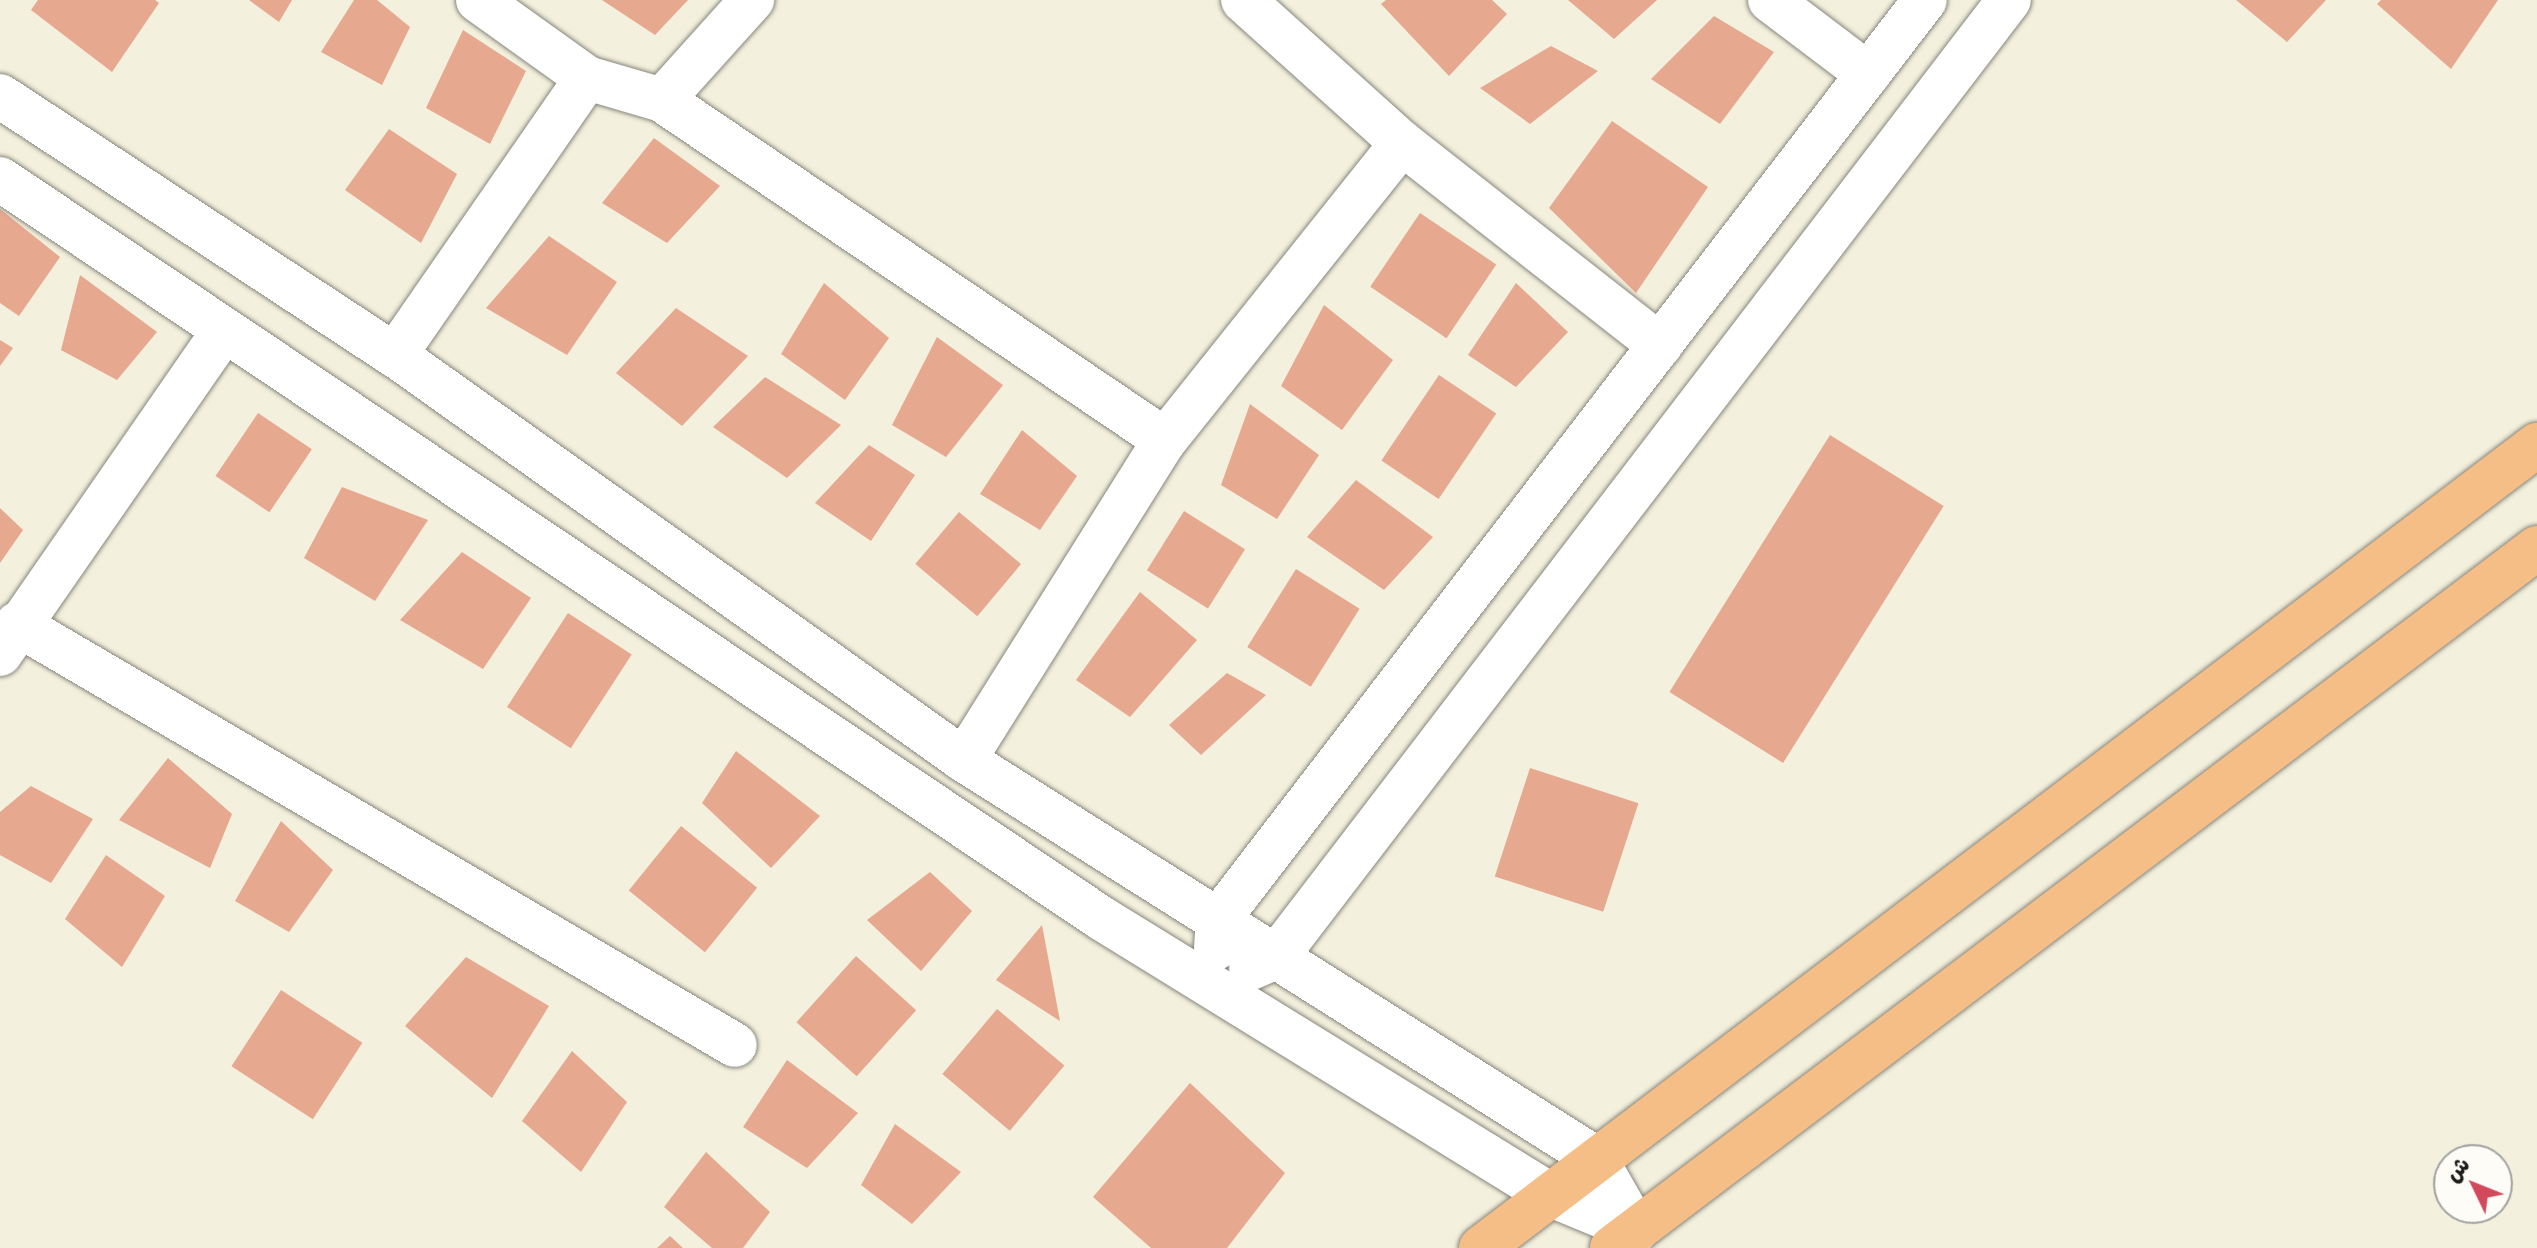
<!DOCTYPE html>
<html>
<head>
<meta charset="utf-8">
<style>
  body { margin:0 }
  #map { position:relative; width:2537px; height:1248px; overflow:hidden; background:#f3f0dd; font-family:Delius,"Playpen Sans Arabic",sans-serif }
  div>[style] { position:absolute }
  .building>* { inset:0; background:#e6a88f; transform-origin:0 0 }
  .roads { filter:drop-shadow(0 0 2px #88867c) drop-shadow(0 0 2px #88867c) }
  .minor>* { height:44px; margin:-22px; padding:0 22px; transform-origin:22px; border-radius:22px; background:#fff }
  .tertiary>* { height:44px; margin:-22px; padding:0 22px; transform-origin:22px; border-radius:22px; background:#fff }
  .primary>* { height:44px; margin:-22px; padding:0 22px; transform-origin:22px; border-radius:22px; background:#f6be87 }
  span { translate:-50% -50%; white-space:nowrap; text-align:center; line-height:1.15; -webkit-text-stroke:7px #fdfcf7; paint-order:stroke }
  .north { position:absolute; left:2433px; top:1144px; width:80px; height:80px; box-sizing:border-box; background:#fdfcf7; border:2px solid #a3a29f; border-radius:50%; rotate:313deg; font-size:22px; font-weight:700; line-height:32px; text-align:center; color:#1c1c1c }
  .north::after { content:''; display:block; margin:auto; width:28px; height:36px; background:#d1495b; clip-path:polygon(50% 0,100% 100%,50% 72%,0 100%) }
</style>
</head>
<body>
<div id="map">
  <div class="building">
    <i style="clip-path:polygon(38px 0,155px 0,159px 3px,112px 72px,31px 10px)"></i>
    <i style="clip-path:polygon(249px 0,292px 0,279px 22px)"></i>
    <i style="clip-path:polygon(354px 0,377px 0,410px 27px,382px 85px,321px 52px)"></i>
    <i style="clip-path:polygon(602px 0,688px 0,655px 35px)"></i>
    <i style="clip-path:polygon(1386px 0,1492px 0,1507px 14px,1449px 76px,1381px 4px)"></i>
    <i style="clip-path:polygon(1568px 0,1657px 0,1614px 39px)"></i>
    <i style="clip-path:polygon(2236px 0,2326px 0,2287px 42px)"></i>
    <i style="clip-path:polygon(2381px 0,2498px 0,2451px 69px,2377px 4px)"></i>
    <i style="clip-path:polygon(1714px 16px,1774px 52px,1720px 124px,1651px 79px)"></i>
    <i style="clip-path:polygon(463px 30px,526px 71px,490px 144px,426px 108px)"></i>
    <i style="clip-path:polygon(1551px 46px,1598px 71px,1530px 124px,1480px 88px)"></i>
    <i style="clip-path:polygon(1612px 121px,1708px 187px,1636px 293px,1549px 208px)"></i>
    <i style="clip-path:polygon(389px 129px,457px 174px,421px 243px,345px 190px)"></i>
    <i style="clip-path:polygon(654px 138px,720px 186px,667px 243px,602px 203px)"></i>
    <i style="clip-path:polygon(0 209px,60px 257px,19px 316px,0 303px)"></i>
    <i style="left:1420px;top:213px;width:92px;height:89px;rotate:34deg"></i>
    <i style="clip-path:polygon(549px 236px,617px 282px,567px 355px,486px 308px)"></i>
    <i style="clip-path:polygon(80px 275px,157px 332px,117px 380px,61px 350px)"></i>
    <i style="clip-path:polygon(824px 283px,889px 338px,845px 400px,781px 354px)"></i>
    <i style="clip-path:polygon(1516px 283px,1568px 332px,1516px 387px,1468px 355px)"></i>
    <i style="clip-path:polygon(1324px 305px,1393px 360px,1342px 430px,1281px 386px)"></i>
    <i style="clip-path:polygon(676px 308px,748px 356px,682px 426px,616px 373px)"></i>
    <i style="clip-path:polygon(937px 337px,1003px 385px,946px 457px,892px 425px)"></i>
    <i style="clip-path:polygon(0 340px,13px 348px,0 366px)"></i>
    <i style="left:1439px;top:375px;width:69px;height:103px;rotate:34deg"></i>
    <i style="clip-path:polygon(765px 377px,841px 425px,787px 478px,713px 427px)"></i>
    <i style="clip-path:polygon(1250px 404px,1319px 455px,1277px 519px,1221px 485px)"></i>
    <i style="left:258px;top:413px;width:65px;height:76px;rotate:34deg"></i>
    <i style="clip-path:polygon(1022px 430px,1077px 476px,1040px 530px,980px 494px)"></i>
    <i style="left:1830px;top:435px;width:134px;height:303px;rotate:32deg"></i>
    <i style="clip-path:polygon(869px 445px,915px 475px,871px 541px,815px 503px)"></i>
    <i style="clip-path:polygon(1356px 480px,1433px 537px,1384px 590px,1307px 537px)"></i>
    <i style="clip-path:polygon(342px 487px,428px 520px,375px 601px,304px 558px)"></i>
    <i style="clip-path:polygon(0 508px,23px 530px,0 563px)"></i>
    <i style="left:1184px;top:511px;width:72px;height:70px;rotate:32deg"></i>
    <i style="left:959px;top:512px;width:81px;height:68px;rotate:40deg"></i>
    <i style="clip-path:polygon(462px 552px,531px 598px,483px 669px,400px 620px)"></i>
    <i style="left:1296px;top:569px;width:75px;height:92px;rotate:32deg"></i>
    <i style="clip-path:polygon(1140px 592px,1197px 640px,1130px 717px,1076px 680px)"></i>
    <i style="left:568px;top:613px;width:76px;height:112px;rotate:33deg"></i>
    <i style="clip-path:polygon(1227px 673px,1266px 695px,1201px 755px,1169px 725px)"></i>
    <i style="clip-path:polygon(736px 751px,820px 816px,771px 868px,702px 803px)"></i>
    <i style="clip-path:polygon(168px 758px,232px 814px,210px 868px,119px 820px)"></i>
    <i style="left:1530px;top:768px;width:114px;height:114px;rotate:18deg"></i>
    <i style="clip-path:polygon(31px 786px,93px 819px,51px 883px,0 855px,0 812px)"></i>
    <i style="clip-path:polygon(281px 821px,333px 870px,289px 932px,235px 901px)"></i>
    <i style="left:681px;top:826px;width:98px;height:83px;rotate:39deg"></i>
    <i style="clip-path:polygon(106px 855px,165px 896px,122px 967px,65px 919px)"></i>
    <i style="clip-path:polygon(930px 872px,972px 911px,921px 971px,867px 920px)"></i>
    <i style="clip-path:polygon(1042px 925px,1060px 1021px,996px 980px)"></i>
    <i style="left:856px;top:956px;width:81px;height:89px;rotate:42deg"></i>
    <i style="clip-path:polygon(466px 957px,549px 1006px,492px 1098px,405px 1026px)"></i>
    <i style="left:281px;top:990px;width:97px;height:91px;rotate:33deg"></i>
    <i style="left:997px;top:1009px;width:88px;height:85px;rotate:40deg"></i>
    <i style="clip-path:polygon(572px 1051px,627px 1102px,581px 1172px,522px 1121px)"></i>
    <i style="clip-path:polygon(787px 1060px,858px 1113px,807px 1168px,743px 1127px)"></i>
    <i style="clip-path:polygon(1190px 1083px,1285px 1173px,1227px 1248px,1151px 1248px,1093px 1197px)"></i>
    <i style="clip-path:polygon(895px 1124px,961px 1172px,912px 1224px,861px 1185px)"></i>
    <i style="clip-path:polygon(706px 1152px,770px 1212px,743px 1248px,712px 1248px,664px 1207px)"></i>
    <i style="clip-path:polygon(670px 1236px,683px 1248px,657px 1248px)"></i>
  </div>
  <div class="roads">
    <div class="minor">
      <i style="left:478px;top:0;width:134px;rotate:35.6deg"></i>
      <i style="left:587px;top:78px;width:78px;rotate:16.3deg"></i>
      <i style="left:662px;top:100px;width:607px;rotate:34.06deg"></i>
      <i style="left:1243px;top:0;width:214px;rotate:42deg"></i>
      <i style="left:1402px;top:143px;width:328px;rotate:38.1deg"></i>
      <i style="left:1770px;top:0;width:123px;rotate:37.1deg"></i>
      <i style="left:662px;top:100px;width:135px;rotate:-48deg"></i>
      <i style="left:395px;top:355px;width:337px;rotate:-55.3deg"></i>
      <i style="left:17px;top:624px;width:832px;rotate:30.39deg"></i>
      <i style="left:0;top:654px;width:394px;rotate:-55.3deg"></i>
      <i style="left:964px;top:760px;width:378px;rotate:-57.9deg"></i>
      <i style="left:1165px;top:440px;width:380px;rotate:-51.4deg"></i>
    </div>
    <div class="tertiary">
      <i style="left:0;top:96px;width:472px;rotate:33.3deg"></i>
      <i style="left:395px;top:355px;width:698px;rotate:35.44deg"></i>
      <i style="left:964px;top:760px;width:746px;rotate:32.24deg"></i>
      <i style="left:1595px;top:1158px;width:83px;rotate:60.3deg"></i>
      <i style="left:0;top:179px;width:1326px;rotate:33.87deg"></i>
      <i style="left:1101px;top:918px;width:526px;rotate:31.64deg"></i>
      <i style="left:1549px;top:1194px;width:94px;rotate:22.5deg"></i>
      <i style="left:1216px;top:948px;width:28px;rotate:-86deg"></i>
      <i style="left:1218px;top:920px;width:1160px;rotate:-52.46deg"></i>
      <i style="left:1251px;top:968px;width:27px;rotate:-24deg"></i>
      <i style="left:1276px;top:957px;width:1205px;rotate:-52.55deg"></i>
    </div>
    <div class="primary">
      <i style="left:1481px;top:1248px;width:1327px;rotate:-37.25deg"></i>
      <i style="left:1612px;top:1248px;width:1160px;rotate:-37.12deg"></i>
    </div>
  </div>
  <div class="north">ش</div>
</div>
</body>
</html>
